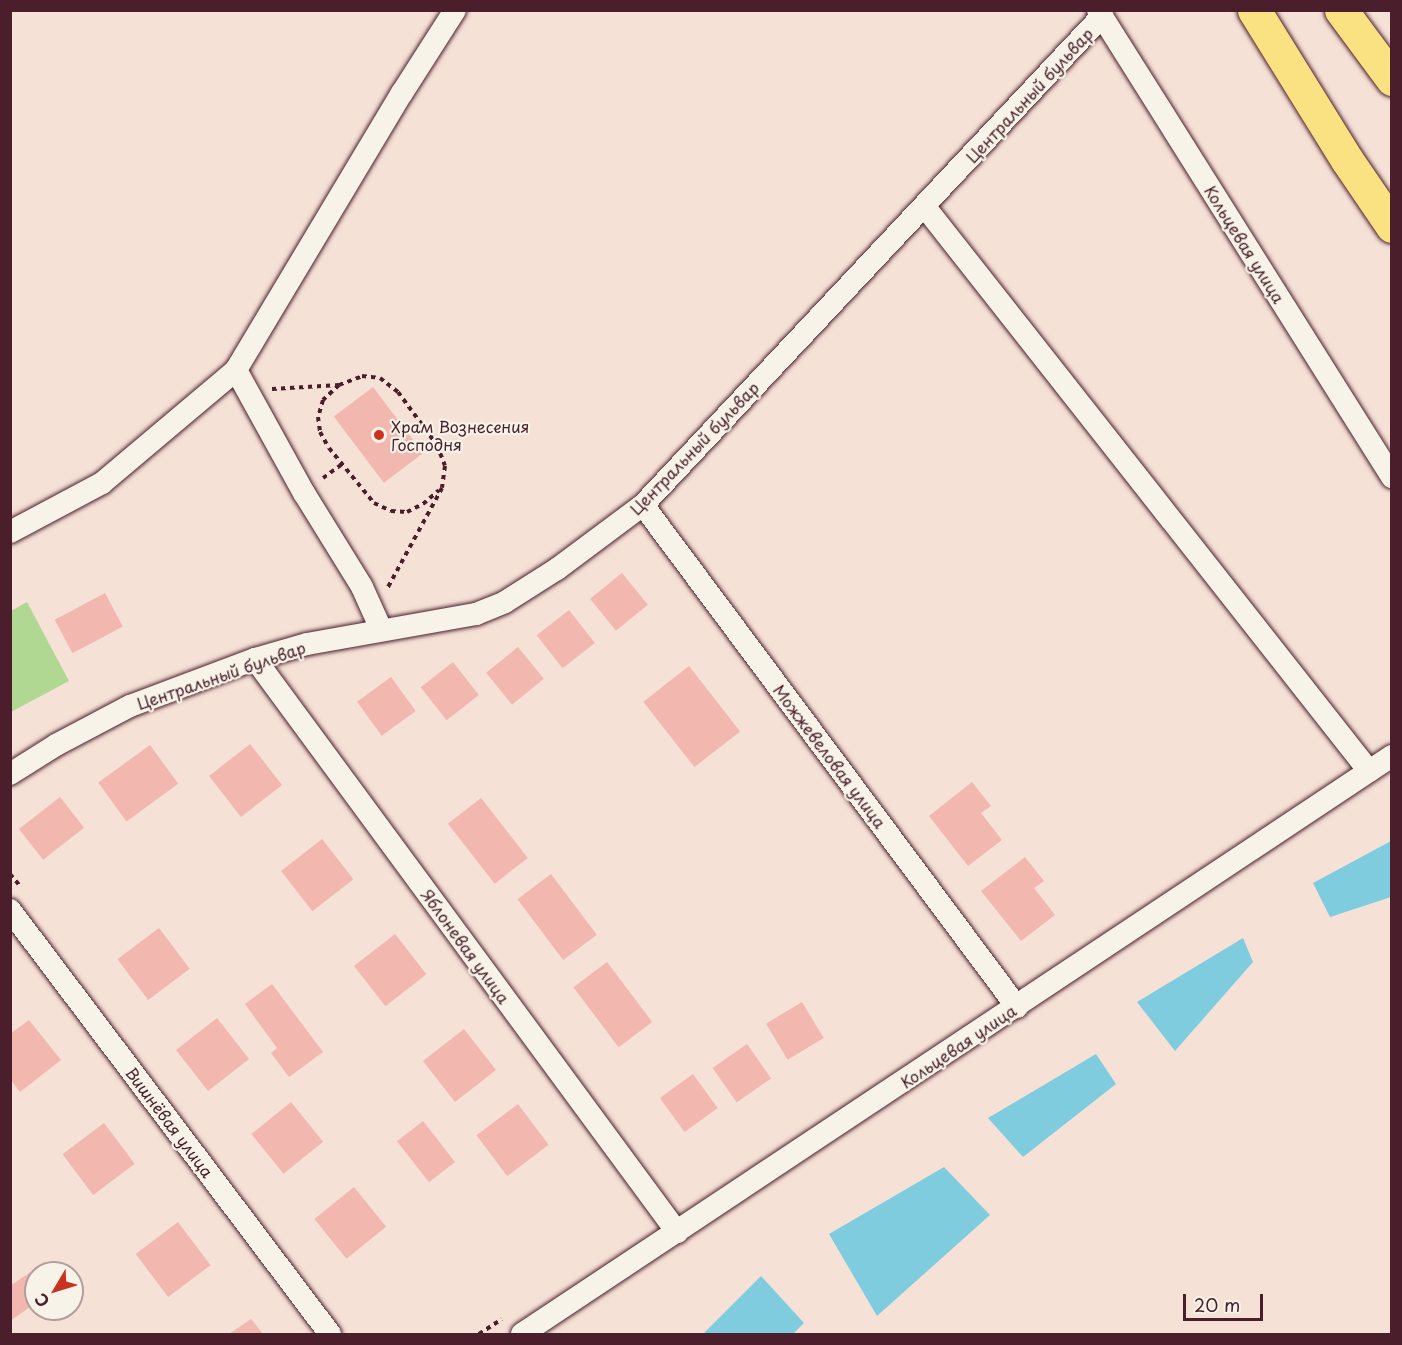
<!DOCTYPE html>
<html>
<head>
<meta charset="utf-8">
<style>
  body { margin:0 }
  #map { position:relative; width:1402px; height:1345px; overflow:hidden; background:#f6e1d7; font-family:"Playpen Sans",sans-serif }
  div>[style] { position:absolute }
  .green>* { inset:0; background:#b1d893 }
  .water>* { inset:0; background:#7fccde }
  .building>* { inset:0; background:#f2b7af; transform-origin:0 0 }
  .path>* { height:4px; margin-top:-2px; transform-origin:0; background:repeating-linear-gradient(90deg,#4a1f2b 0 4.5px,transparent 0 9px) }
  .roads { filter:drop-shadow(0 0 2px #4a1f2b) drop-shadow(0 0 2px #4a1f2b) }
  .minor>* { height:22px; margin:-11px; padding:0 11px; transform-origin:11px; border-radius:11px; background:#f7f3e8 }
  .trunk>* { height:33px; margin:-16.5px; padding:0 16.5px; transform-origin:16.5px; border-radius:16.5px; background:#fae181 }
  .dots>* { width:16px; height:16px; translate:-50% -50%; box-sizing:border-box; border:3px solid #f7f3e8; border-radius:50% }
  span { translate:-50% -50%; white-space:nowrap; text-align:center; line-height:1.15; -webkit-text-stroke:4.5px #f7f3e8; paint-order:stroke }
  .street-label { font-size:16px; color:#4a1f2b }
  .poi-label { font-size:16px; color:#4a1f2b }
  .left { translate:0 -50%; text-align:left }
  .frame { position:absolute; inset:0; border:12px solid #4a1f2b; pointer-events:none }
  .north { position:absolute; left:24px; top:1261px; width:60px; height:60px; box-sizing:border-box; background:#f7f3e8; border:2px solid #b29e9c; border-radius:50%; rotate:232deg; font-size:16px; font-weight:700; line-height:24px; text-align:center; color:#4a1f2b }
  .north::after { content:''; display:block; margin:auto; width:21px; height:27px; background:#c8321e; clip-path:polygon(50% 0,100% 100%,50% 72%,0 100%) }
  .scale { position:absolute; left:1183px; top:1294px; width:80px; height:27px; box-sizing:border-box; border:3px solid #4a1f2b; border-top:0; padding-left:8px; font-size:18px; line-height:21px; white-space:nowrap; color:#4a1f2b; -webkit-text-stroke:4px #f7f3e8; paint-order:stroke }
</style>
</head>
<body>
<div id="map">
  <div class="green">
    <i style="clip-path:polygon(27px 602px,69px 681px,11px 712px,11px 611px)"></i>
  </div>
  <div class="water">
    <i style="clip-path:polygon(1391px 841px,1391px 897px,1330px 917px,1313px 883px)"></i>
    <i style="clip-path:polygon(1243px 938px,1253px 962px,1175px 1051px,1137px 1002px)"></i>
    <i style="clip-path:polygon(1096px 1054px,1116px 1084px,1023px 1157px,988px 1118px)"></i>
    <i style="clip-path:polygon(944px 1167px,990px 1215px,877px 1316px,829px 1234px)"></i>
    <i style="clip-path:polygon(761px 1276px,804px 1323px,793px 1334px,703px 1334px)"></i>
  </div>
  <div class="building">
    <i style="left:373px;top:387px;width:83px;height:49px;rotate:53deg"></i>
    <i style="left:622px;top:573px;width:41px;height:41px;rotate:51deg"></i>
    <i style="left:105px;top:593px;width:38px;height:57px;rotate:62deg"></i>
    <i style="left:569px;top:610px;width:42px;height:41px;rotate:52deg"></i>
    <i style="left:518px;top:647px;width:41px;height:41px;rotate:51deg"></i>
    <i style="left:453px;top:662px;width:42px;height:41px;rotate:52deg"></i>
    <i style="left:689px;top:666px;width:83px;height:58px;rotate:52deg"></i>
    <i style="left:391px;top:677px;width:42px;height:42px;rotate:54deg"></i>
    <i style="left:250px;top:744px;width:52px;height:52px;rotate:52deg"></i>
    <i style="left:150px;top:745px;width:48px;height:64px;rotate:54deg"></i>
    <i style="clip-path:polygon(972px 782px,991px 806px,981px 813px,1002px 840px,968px 866px,929px 816px)"></i>
    <i style="left:60px;top:797px;width:39px;height:52px;rotate:52deg"></i>
    <i style="left:481px;top:798px;width:76px;height:42px;rotate:52deg"></i>
    <i style="left:322px;top:839px;width:51px;height:52px;rotate:52deg"></i>
    <i style="clip-path:polygon(1025px 857px,1044px 881px,1034px 888px,1055px 915px,1021px 941px,981px 891px)"></i>
    <i style="left:551px;top:874px;width:76px;height:42px;rotate:53deg"></i>
    <i style="left:159px;top:928px;width:51px;height:52px;rotate:53deg"></i>
    <i style="left:395px;top:934px;width:51px;height:52px;rotate:52deg"></i>
    <i style="left:607px;top:962px;width:75px;height:42px;rotate:53deg"></i>
    <i style="clip-path:polygon(272px 984px,323px 1052px,289px 1077px,271px 1053px,277px 1048px,245px 1004px)"></i>
    <i style="left:802px;top:1002px;width:42px;height:42px;rotate:59deg"></i>
    <i style="left:217px;top:1018px;width:52px;height:52px;rotate:52deg"></i>
    <i style="clip-path:polygon(29px 1020px,61px 1060px,20px 1092px,10px 1079px,10px 1034px)"></i>
    <i style="left:464px;top:1029px;width:52px;height:52px;rotate:52deg"></i>
    <i style="left:747px;top:1044px;width:42px;height:42px;rotate:55deg"></i>
    <i style="left:693px;top:1074px;width:42px;height:41px;rotate:54deg"></i>
    <i style="left:291px;top:1102px;width:51px;height:51px;rotate:51deg"></i>
    <i style="left:518px;top:1104px;width:51px;height:52px;rotate:53deg"></i>
    <i style="left:423px;top:1121px;width:52px;height:33px;rotate:52deg"></i>
    <i style="left:104px;top:1123px;width:51px;height:52px;rotate:53deg"></i>
    <i style="left:354px;top:1187px;width:51px;height:51px;rotate:51deg"></i>
    <i style="left:178px;top:1222px;width:54px;height:53px;rotate:53deg"></i>
    <i style="clip-path:polygon(32px 1271px,36px 1276px,36px 1303px,10px 1321px,10px 1286px)"></i>
    <i style="clip-path:polygon(251px 1319px,263px 1334px,229px 1334px)"></i>
  </div>
  <div class="path">
    <i style="left:339px;top:385px;width:22px;rotate:137deg"></i>
    <i style="left:323px;top:400px;width:18px;rotate:106deg"></i>
    <i style="left:318px;top:417px;width:15px;rotate:82deg"></i>
    <i style="left:320px;top:432px;width:18px;rotate:61deg"></i>
    <i style="left:329px;top:448px;width:71px;rotate:50.7deg"></i>
    <i style="left:374px;top:503px;width:19px;rotate:25deg"></i>
    <i style="left:391px;top:511px;width:16px;rotate:4deg"></i>
    <i style="left:407px;top:512px;width:18px;rotate:-27deg"></i>
    <i style="left:423px;top:504px;width:21px;rotate:-41deg"></i>
    <i style="left:272px;top:389px;width:67px;rotate:-3.4deg"></i>
    <i style="left:339px;top:385px;width:25px;rotate:-21deg"></i>
    <i style="left:362px;top:376px;width:18px;rotate:6deg"></i>
    <i style="left:380px;top:378px;width:23px;rotate:38deg"></i>
    <i style="left:398px;top:392px;width:66px;rotate:53.7deg"></i>
    <i style="left:437px;top:445px;width:22px;rotate:69deg"></i>
    <i style="left:445px;top:466px;width:22px;rotate:98deg"></i>
    <i style="left:442px;top:488px;width:113px;rotate:118.6deg"></i>
    <i style="left:323px;top:478px;width:24px;rotate:-36deg"></i>
    <i style="left:10px;top:874px;width:17px;rotate:50deg"></i>
    <i style="left:479px;top:1334px;width:27px;rotate:-33deg"></i>
  </div>
  <div class="roads">
    <div class="minor">
      <i style="left:1098px;top:10px;width:552px;rotate:57.81deg"></i>
      <i style="left:925px;top:207px;width:718px;rotate:51.79deg"></i>
      <i style="left:236px;top:370px;width:141px;rotate:61.1deg"></i>
      <i style="left:304px;top:493px;width:110px;rotate:58.3deg"></i>
      <i style="left:362px;top:587px;width:46px;rotate:65.7deg"></i>
      <i style="left:643px;top:505px;width:626px;rotate:53.31deg"></i>
      <i style="left:10px;top:532px;width:104px;rotate:-28deg"></i>
      <i style="left:102px;top:483px;width:175px;rotate:-40.1deg"></i>
      <i style="left:236px;top:370px;width:323px;rotate:-59.1deg"></i>
      <i style="left:402px;top:93px;width:98px;rotate:-57.4deg"></i>
      <i style="left:255px;top:659px;width:712px;rotate:53.63deg"></i>
      <i style="left:10px;top:774px;width:54px;rotate:-32.2deg"></i>
      <i style="left:56px;top:745px;width:84px;rotate:-27.8deg"></i>
      <i style="left:130px;top:706px;width:134px;rotate:-20.6deg"></i>
      <i style="left:255px;top:659px;width:54px;rotate:-16.1deg"></i>
      <i style="left:307px;top:644px;width:172px;rotate:-10.1deg"></i>
      <i style="left:476px;top:614px;width:31px;rotate:-22deg"></i>
      <i style="left:505px;top:602px;width:62px;rotate:-32.4deg"></i>
      <i style="left:557px;top:569px;width:107px;rotate:-36.7deg"></i>
      <i style="left:643px;top:505px;width:671px;rotate:-46.81deg"></i>
      <i style="left:10px;top:910px;width:531px;rotate:52.96deg"></i>
      <i style="left:522px;top:1334px;width:1045px;rotate:-33.6deg"></i>
    </div>
    <div class="trunk">
      <i style="left:1254px;top:10px;width:176px;rotate:58.2deg"></i>
      <i style="left:1347px;top:160px;width:80px;rotate:55.7deg"></i>
      <i style="left:1341px;top:10px;width:86px;rotate:53.5deg"></i>
    </div>
  </div>
  <div class="dots">
    <i style="left:379px;top:435px;background:#c8321e"></i>
  </div>
  <div class="street-label">
    <span style="left:1029px;top:95px;rotate:-47deg">Центральный бульвар</span>
    <span style="left:1245px;top:244px;rotate:58deg">Кольцевая улица</span>
    <span style="left:694px;top:448px;rotate:-46deg">Центральный бульвар</span>
    <span style="left:221px;top:675px;rotate:-19deg">Центральный бульвар</span>
    <span style="left:830px;top:756px;rotate:53deg">Можжевеловая улица</span>
    <span style="left:466px;top:946px;rotate:54deg">Яблоневая улица</span>
    <span style="left:958px;top:1046px;rotate:-34deg">Кольцевая улица</span>
    <span style="left:170px;top:1122px;rotate:53deg">Вишнёвая улица</span>
  </div>
  <div class="poi-label">
    <span class="left" style="left:391px;top:435px">Храм Вознесения<br>Господня</span>
  </div>
  <div class="frame"></div>
  <div class="north">С</div>
  <div class="scale">20 m</div>
</div>
</body>
</html>
